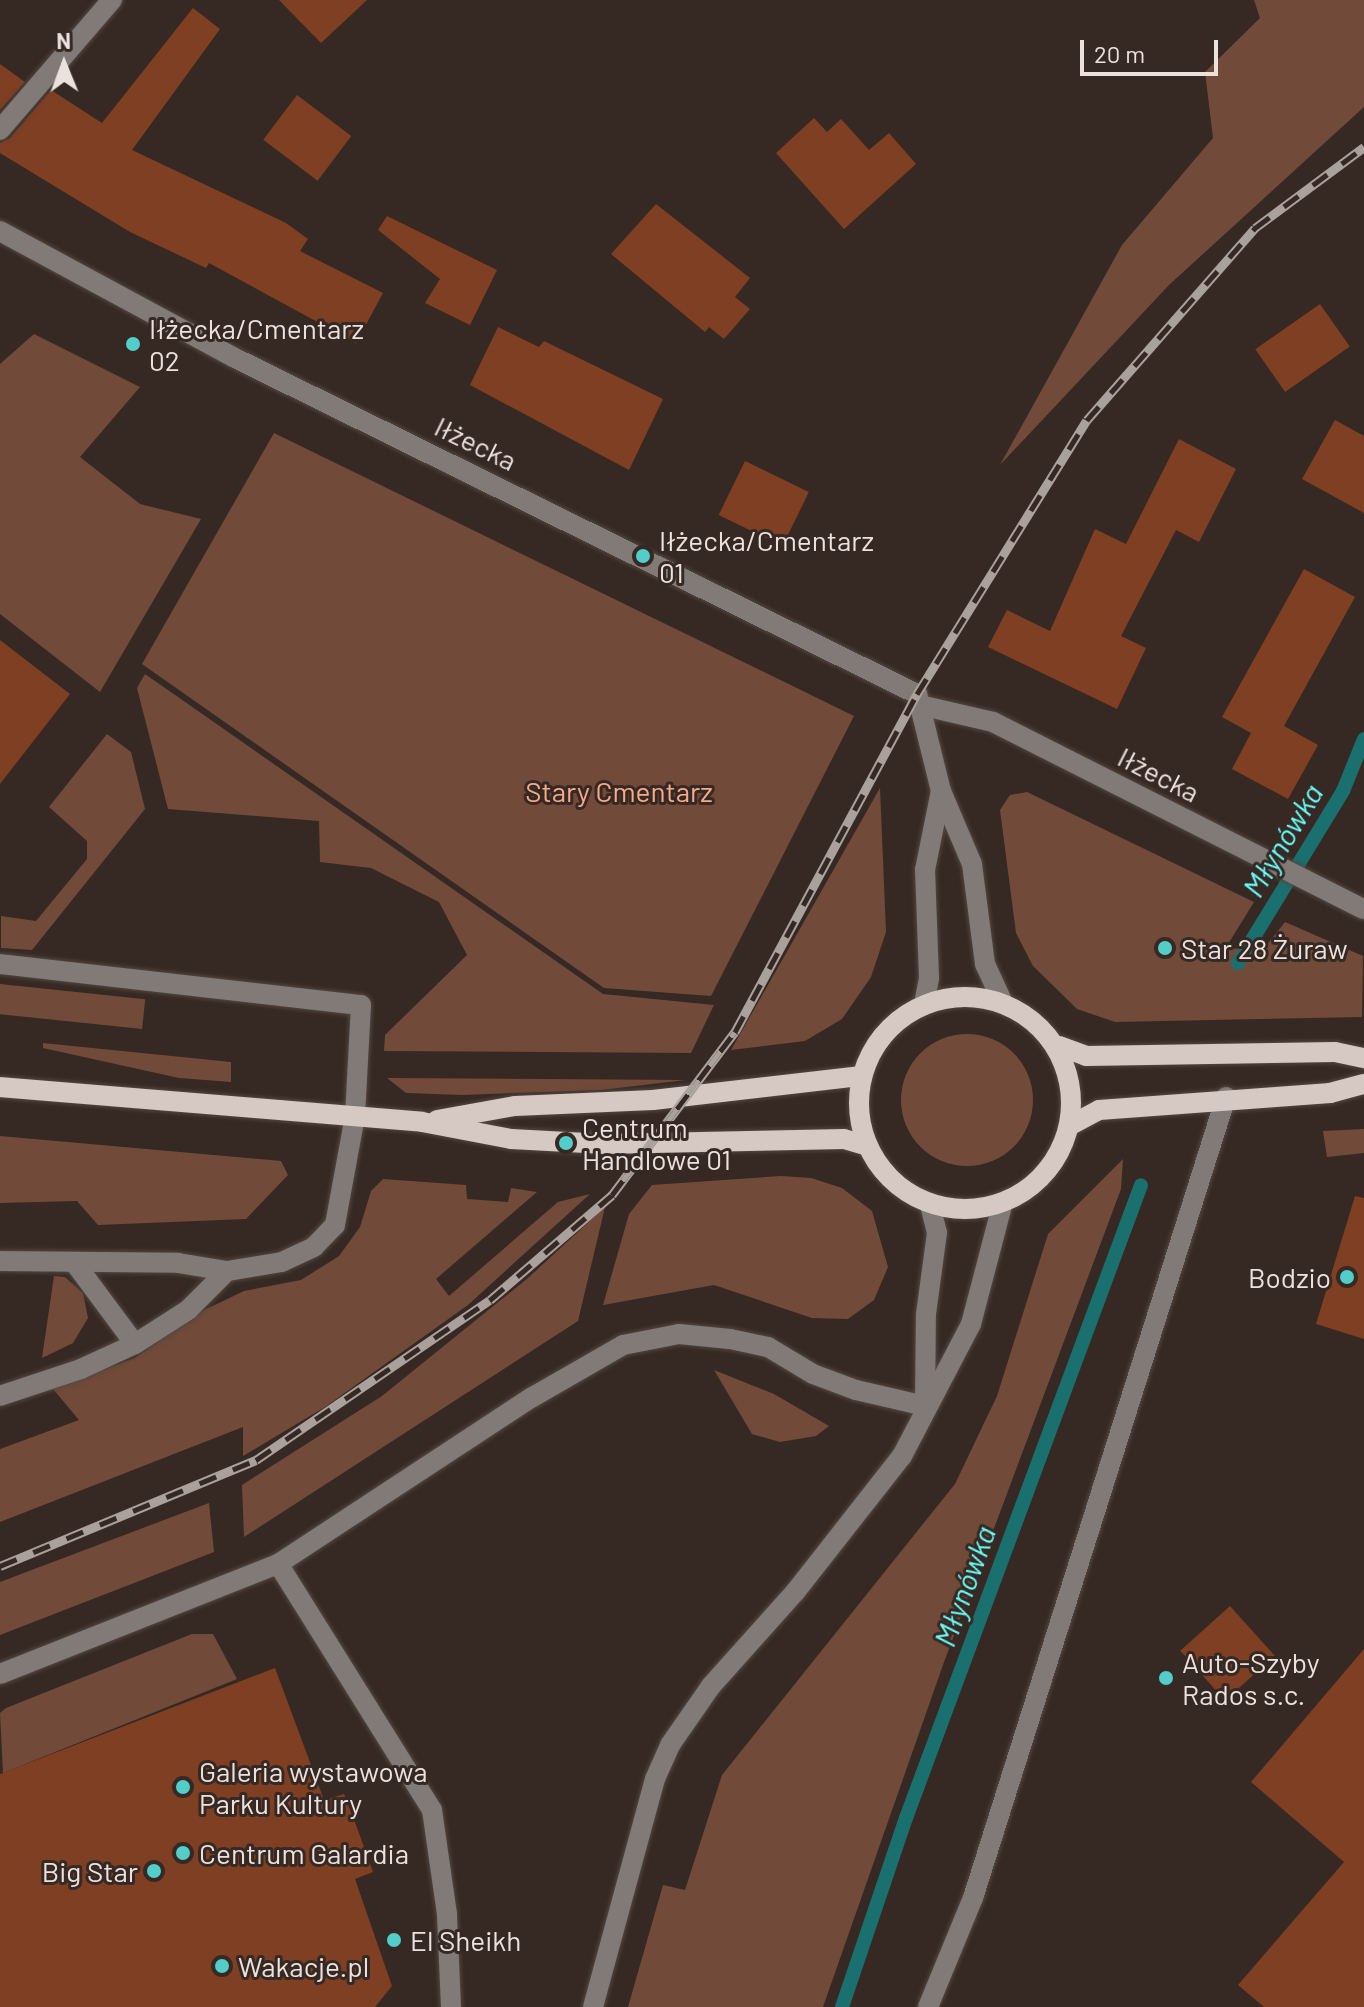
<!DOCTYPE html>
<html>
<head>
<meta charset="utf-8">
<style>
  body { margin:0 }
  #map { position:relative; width:1364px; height:2007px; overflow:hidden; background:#362923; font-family:Barlow,sans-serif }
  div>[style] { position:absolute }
  .green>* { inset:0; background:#724a39; transform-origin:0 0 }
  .round { border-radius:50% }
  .stream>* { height:14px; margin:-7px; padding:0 7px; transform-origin:7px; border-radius:7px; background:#1a706e }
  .building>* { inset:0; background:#7f3f23; transform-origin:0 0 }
  .roads { filter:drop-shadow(0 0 2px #534741) drop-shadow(0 0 2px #534741) }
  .minor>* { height:20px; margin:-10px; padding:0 10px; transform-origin:10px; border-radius:10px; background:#817a77 }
  .major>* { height:20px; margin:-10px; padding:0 10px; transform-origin:10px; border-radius:10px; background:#d6c8c2 }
  .major>.ring { margin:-10px; padding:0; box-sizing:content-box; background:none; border:20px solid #d6c8c2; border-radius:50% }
  .rail>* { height:9px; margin-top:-4.5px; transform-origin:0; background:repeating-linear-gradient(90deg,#362923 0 18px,#aba19c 0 36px); box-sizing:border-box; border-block:2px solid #aba19c }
  .dots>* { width:22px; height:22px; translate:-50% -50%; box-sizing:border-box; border:4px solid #362923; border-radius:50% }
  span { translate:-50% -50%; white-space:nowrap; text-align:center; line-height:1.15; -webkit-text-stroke:6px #362923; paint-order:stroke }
  .poi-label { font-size:28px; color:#ebe2de }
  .left { translate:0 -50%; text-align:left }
  .right { translate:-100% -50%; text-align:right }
  .street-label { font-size:28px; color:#ebe2de }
  .park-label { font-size:28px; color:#f7aa8a }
  .water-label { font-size:30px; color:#68fdfa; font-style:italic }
  .north { position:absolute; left:24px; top:24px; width:80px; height:80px; -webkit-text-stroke:6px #362923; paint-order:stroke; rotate:359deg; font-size:22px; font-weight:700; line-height:32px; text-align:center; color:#ebe2de }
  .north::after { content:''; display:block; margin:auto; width:28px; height:36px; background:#ebe2de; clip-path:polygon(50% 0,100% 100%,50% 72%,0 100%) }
  .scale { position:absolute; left:1080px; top:40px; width:138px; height:36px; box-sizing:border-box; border:4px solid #ebe2de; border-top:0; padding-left:10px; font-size:24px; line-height:28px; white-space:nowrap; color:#ebe2de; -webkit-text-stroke:6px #362923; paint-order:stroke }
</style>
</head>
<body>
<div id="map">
  <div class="green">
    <i style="clip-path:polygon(1254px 0,1364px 0,1364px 107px,1169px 285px,1000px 465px,1122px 245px,1213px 138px,1205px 72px,1260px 18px)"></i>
    <i style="clip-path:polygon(34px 334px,140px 387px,80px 457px,140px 504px,201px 519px,100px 692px,0 614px,0 364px)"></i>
    <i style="clip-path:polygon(274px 433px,854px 716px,711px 996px,604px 988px,142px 664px)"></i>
    <i style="clip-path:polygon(145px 674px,603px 994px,714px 1005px,691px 1053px,384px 1051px,385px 1035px,467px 955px,439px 902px,371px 868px,320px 862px,319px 821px,168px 809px,137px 688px)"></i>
    <i style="clip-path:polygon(107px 734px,131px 752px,145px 809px,32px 950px,1px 948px,1px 916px,36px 921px,87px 859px,87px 841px,49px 807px)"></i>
    <i style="clip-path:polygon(880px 788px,886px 932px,871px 977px,842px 1019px,805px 1041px,731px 1050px)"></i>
    <i style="clip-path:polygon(1027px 792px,1254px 902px,1225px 949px,1265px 947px,1285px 922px,1363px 956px,1362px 1017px,1115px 1022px,1077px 1009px,1033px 966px,1016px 933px,1000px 810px,1010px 795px)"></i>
    <i style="left:0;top:984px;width:146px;height:30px;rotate:6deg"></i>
    <i class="round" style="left:901px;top:1034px;width:132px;height:132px"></i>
    <i style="clip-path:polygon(43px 1043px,231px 1062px,231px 1082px,179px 1078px,43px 1048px)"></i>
    <i style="clip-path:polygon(387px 1078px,686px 1080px,601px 1090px,462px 1095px,406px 1093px)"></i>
    <i style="clip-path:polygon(1364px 1129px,1364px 1153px,1327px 1157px,1323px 1131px)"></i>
    <i style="clip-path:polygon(0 1136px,281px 1161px,288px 1175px,246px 1219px,98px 1225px,77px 1201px,0 1203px)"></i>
    <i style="clip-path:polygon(1123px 1159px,1121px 1189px,944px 1662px,823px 2007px,628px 2007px,663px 1885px,685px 1890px,722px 1775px,955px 1484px,997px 1396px,1048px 1234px)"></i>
    <i style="clip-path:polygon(781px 1176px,811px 1178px,842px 1188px,872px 1211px,888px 1267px,874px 1300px,848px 1319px,812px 1318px,714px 1285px,603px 1305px,629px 1214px,652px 1185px)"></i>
    <i style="clip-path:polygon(383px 1179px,466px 1185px,467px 1199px,508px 1202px,511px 1188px,537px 1192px,436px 1279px,449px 1296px,558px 1202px,590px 1194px,468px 1305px,325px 1407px,243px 1456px,243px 1427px,0 1522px,0 1449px,79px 1420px,53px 1389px,135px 1358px,200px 1312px,244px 1291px,301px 1280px,339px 1256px,360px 1227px,371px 1191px)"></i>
    <i style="clip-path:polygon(605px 1207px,578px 1321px,244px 1537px,242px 1485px,382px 1396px,528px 1278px)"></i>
    <i style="clip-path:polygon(54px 1276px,65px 1277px,83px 1293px,88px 1318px,73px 1343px,42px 1358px)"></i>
    <i style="clip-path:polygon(714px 1370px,774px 1394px,829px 1426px,816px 1436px,780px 1442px,752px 1434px)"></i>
    <i style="clip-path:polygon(209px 1503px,214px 1552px,0 1635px,0 1582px)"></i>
    <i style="clip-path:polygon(192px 1634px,213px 1634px,237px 1679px,3px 1773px,0 1713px,6px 1708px)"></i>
  </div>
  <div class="stream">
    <i style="left:1238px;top:963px;width:202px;rotate:-58.6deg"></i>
    <i style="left:1343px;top:791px;width:56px;rotate:-68deg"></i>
    <i style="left:842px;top:2007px;width:200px;rotate:-71.3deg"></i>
    <i style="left:906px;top:1818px;width:675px;rotate:-69.63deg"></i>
  </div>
  <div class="building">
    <i style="clip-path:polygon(279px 0,367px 0,321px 43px)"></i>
    <i style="clip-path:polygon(193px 8px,220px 29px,132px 150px,286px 223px,308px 239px,300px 251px,383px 293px,356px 343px,209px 263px,206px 268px,130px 232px,0 153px,0 143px,10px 138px,51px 90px,102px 123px)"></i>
    <i style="clip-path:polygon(0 64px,25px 82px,0 110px)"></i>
    <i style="left:297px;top:95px;width:68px;height:56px;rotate:37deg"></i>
    <i style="clip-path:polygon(814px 118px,827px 132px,841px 119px,869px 150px,889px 133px,916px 164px,844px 229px,776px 153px)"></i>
    <i style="clip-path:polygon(656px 204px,750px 278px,735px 297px,750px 309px,724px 339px,709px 327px,705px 332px,611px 254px)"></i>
    <i style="clip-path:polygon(387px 216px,497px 270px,470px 325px,425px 303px,440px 279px,378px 230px)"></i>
    <i style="left:1320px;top:304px;width:52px;height:79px;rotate:55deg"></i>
    <i style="clip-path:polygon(498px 327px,539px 347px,544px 341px,663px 399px,629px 470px,470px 385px)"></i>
    <i style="clip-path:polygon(1335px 420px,1364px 436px,1364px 513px,1302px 479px)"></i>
    <i style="clip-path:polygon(1179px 439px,1236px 469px,1199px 542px,1176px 530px,1121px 636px,1146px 648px,1117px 709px,988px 647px,1007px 610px,1050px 631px,1095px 529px,1126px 544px)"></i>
    <i style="left:745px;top:461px;width:71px;height:60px;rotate:26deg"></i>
    <i style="clip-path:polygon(1304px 569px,1355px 597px,1284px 726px,1318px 745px,1288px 799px,1232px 769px,1251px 733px,1222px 717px)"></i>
    <i style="clip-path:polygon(0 640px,70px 694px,0 784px)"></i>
    <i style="clip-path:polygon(1355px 1196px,1364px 1198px,1364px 1339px,1316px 1324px)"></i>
    <i style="left:1230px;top:1606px;width:67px;height:67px;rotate:48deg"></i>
    <i style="clip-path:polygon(1364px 1649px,1364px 2007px,1264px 2007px,1238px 1985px,1344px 1862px,1251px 1782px)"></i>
    <i style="clip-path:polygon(275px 1668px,324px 1800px,344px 1794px,359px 1833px,373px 1872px,355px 1879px,392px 1986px,375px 2007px,0 2007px,0 1774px)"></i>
  </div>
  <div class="roads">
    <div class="minor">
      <i style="left:0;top:130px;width:172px;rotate:-49.3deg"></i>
      <i style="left:0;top:231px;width:265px;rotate:28.4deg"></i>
      <i style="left:233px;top:357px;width:763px;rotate:26.23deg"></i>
      <i style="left:917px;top:694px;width:100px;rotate:76.1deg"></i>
      <i style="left:941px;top:791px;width:79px;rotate:67deg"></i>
      <i style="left:972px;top:864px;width:101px;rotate:82.6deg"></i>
      <i style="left:985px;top:964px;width:41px;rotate:65.3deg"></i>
      <i style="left:924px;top:706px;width:71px;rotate:13.1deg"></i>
      <i style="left:993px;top:722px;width:415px;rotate:26.8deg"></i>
      <i style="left:0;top:964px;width:363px;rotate:6.5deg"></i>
      <i style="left:361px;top:1005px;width:111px;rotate:93.1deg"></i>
      <i style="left:355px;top:1116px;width:111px;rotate:100.4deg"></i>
      <i style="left:335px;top:1225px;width:30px;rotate:134deg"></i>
      <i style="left:314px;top:1247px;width:35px;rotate:155deg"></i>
      <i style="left:282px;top:1262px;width:56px;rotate:170.7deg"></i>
      <i style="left:924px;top:1004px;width:26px;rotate:-79deg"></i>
      <i style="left:929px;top:978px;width:108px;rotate:-92.1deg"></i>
      <i style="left:925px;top:870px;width:81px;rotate:-78.6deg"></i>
      <i style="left:0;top:1261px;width:178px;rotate:0.6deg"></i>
      <i style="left:178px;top:1263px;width:50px;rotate:9.3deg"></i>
      <i style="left:227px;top:1271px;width:55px;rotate:135deg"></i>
      <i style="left:188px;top:1310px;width:63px;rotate:147.3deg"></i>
      <i style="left:135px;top:1344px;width:60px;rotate:155.2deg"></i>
      <i style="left:81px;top:1369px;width:85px;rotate:161.6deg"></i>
      <i style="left:74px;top:1262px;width:102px;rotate:53.4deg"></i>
      <i style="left:925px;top:1403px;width:89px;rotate:-89.4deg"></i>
      <i style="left:926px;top:1314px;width:82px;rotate:-82.3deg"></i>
      <i style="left:937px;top:1233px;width:30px;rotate:-104deg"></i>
      <i style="left:0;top:1674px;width:299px;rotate:-21.6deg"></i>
      <i style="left:451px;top:2007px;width:93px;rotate:-92.5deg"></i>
      <i style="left:447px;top:1914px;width:105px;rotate:-98.2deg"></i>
      <i style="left:432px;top:1810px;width:290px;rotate:-122deg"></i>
      <i style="left:278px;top:1564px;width:303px;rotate:-33.3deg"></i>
      <i style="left:531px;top:1398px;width:106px;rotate:-29.9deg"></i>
      <i style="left:623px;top:1345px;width:57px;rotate:-11.1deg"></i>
      <i style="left:679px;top:1334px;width:51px;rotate:5.6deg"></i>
      <i style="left:730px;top:1339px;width:39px;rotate:12deg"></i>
      <i style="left:768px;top:1347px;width:52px;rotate:31deg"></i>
      <i style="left:813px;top:1374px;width:46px;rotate:20.4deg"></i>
      <i style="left:856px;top:1390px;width:71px;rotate:13.1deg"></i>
      <i style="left:593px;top:2007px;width:236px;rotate:-74.8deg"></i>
      <i style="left:655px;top:1779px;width:37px;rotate:-66deg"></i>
      <i style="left:670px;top:1745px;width:72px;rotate:-55.2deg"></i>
      <i style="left:711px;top:1686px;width:127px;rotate:-48.2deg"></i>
      <i style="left:796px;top:1591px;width:172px;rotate:-51.9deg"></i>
      <i style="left:902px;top:1456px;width:149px;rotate:-62.4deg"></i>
      <i style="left:971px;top:1324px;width:122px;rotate:-75.3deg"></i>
      <i style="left:928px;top:2007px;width:118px;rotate:-67.6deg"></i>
      <i style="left:973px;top:1898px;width:840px;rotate:-72.47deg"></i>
    </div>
    <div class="major">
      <i class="ring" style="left:859px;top:997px;width:192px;height:192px"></i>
      <i style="left:1059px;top:1046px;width:29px;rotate:20deg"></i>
      <i style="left:1086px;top:1056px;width:249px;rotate:-0.9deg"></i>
      <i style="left:1335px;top:1052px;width:30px;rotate:12deg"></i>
      <i style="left:0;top:1087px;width:423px;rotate:4.7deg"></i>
      <i style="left:422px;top:1122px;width:91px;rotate:10.8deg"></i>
      <i style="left:511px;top:1139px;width:94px;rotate:3deg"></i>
      <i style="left:605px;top:1144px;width:239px;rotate:-1.2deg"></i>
      <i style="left:844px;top:1139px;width:22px;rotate:16deg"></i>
      <i style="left:437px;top:1120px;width:79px;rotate:-10.2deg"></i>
      <i style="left:515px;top:1106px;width:138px;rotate:-2.5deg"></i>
      <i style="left:653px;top:1100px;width:210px;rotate:-6.6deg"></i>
      <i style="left:1069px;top:1126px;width:34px;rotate:-28deg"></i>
      <i style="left:1099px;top:1110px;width:232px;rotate:-4.2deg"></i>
      <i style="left:1330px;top:1093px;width:35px;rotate:-15deg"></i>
    </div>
  </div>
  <div class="rail">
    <i style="left:0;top:1566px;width:277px;rotate:-22.5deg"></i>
    <i style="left:256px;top:1460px;width:283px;rotate:-34.4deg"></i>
    <i style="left:490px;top:1300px;width:161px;rotate:-40.7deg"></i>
    <i style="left:612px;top:1195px;width:204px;rotate:-53deg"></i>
    <i style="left:735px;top:1032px;width:384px;rotate:-61.7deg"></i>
    <i style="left:917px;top:694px;width:322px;rotate:-58.2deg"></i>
    <i style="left:1087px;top:420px;width:255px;rotate:-48.8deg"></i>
    <i style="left:1255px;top:228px;width:136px;rotate:-36.6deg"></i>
  </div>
  <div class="dots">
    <i style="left:133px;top:344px;background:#53cdca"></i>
    <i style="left:643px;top:556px;background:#53cdca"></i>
    <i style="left:1165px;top:948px;background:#53cdca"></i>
    <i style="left:566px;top:1143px;background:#53cdca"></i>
    <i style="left:1347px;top:1277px;background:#53cdca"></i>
    <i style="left:1166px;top:1678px;background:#53cdca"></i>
    <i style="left:183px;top:1787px;background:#53cdca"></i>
    <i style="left:183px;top:1853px;background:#53cdca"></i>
    <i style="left:154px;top:1871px;background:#53cdca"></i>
    <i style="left:394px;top:1940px;background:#53cdca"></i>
    <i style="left:222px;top:1966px;background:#53cdca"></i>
  </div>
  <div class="poi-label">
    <span class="left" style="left:149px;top:344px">Iłżecka/Cmentarz<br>02</span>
    <span class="left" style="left:659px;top:556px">Iłżecka/Cmentarz<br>01</span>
    <span class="left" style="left:1181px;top:948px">Star 28 Żuraw</span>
    <span class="left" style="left:582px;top:1143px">Centrum<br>Handlowe 01</span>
    <span class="right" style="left:1331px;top:1277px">Bodzio</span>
    <span class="left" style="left:1182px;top:1678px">Auto-Szyby<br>Rados s.c.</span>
    <span class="left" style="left:199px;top:1787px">Galeria wystawowa<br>Parku Kultury</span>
    <span class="left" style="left:199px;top:1853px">Centrum Galardia</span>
    <span class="right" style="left:138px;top:1871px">Big Star</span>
    <span class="left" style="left:410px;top:1940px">El Sheikh</span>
    <span class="left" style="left:238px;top:1966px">Wakacje.pl</span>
  </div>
  <div class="street-label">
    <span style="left:476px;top:443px;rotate:26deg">Iłżecka</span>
    <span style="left:1159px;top:774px;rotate:27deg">Iłżecka</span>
  </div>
  <div class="park-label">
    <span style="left:619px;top:791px">Stary Cmentarz</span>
  </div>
  <div class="water-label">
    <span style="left:1282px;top:840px;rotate:-59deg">Młynówka</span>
    <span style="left:964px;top:1586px;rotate:-70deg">Młynówka</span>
  </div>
  <div class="north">N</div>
  <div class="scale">20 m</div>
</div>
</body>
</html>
